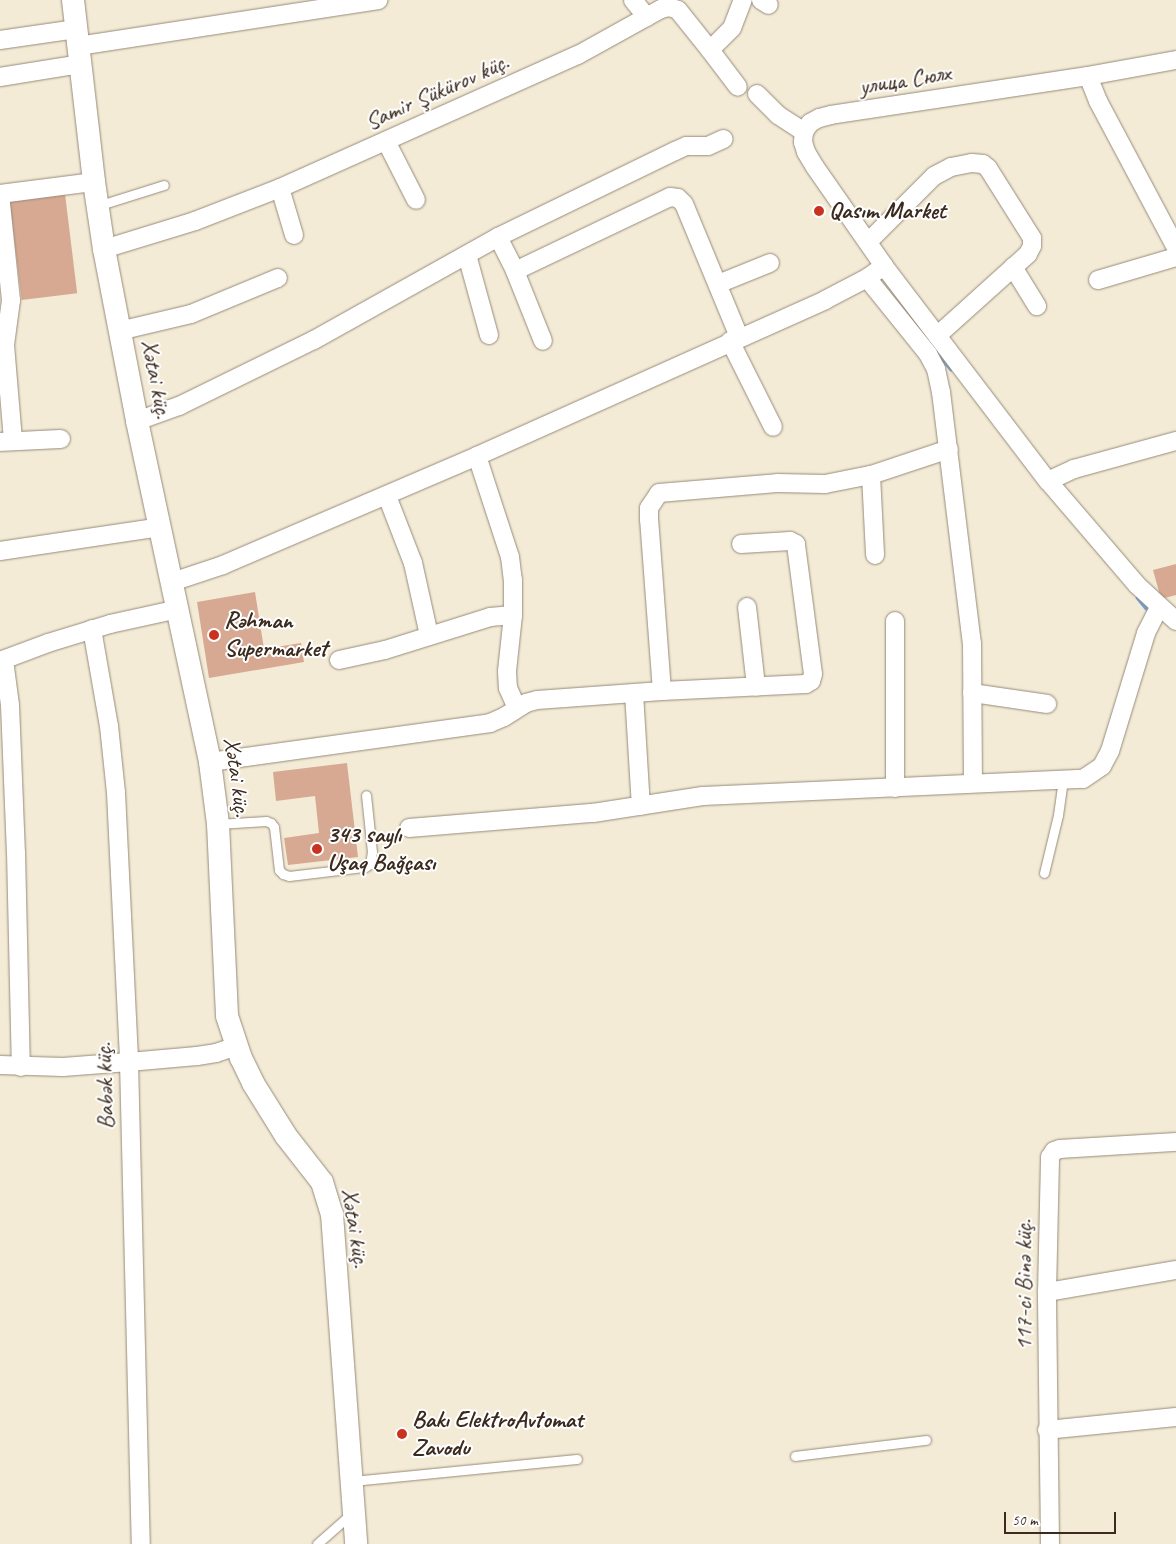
<!DOCTYPE html>
<html>
<head>
<meta charset="utf-8">
<style>
  body { margin:0 }
  #map { position:relative; width:1176px; height:1544px; overflow:hidden; background:#f3ebd6; font-family:Caveat,sans-serif }
  div>[style] { position:absolute }
  .stream>* { height:4.5px; margin:-2.25px; padding:0 2.25px; transform-origin:2.25px; border-radius:2.25px; background:#6fa0da }
  .building>* { inset:0; background:#d7a992; transform-origin:0 0 }
  .roads { filter:drop-shadow(0 0 1px #978a7a) drop-shadow(0 0 1px #978a7a) }
  .service>* { height:9px; margin:-4.5px; padding:0 4.5px; transform-origin:4.5px; border-radius:4.5px; background:#fff }
  .minor>* { height:18px; margin:-9px; padding:0 9px; transform-origin:9px; border-radius:9px; background:#fff }
  .tertiary>* { height:22px; margin:-11px; padding:0 11px; transform-origin:11px; border-radius:11px; background:#fff }
  .dots>* { width:14px; height:14px; translate:-50% -50%; box-sizing:border-box; border:2px solid #fff; border-radius:50% }
  span { translate:-50% -50%; white-space:nowrap; text-align:center; line-height:1.15; -webkit-text-stroke:4px #fff; paint-order:stroke }
  .street-label { font-size:24px; color:#3b2a1e }
  .poi-label { font-size:24px; color:#3b2a1e; font-weight:700 }
  .left { translate:0 -50%; text-align:left }
  .scale { position:absolute; left:1004px; top:1512px; width:112px; height:22px; box-sizing:border-box; border:2px solid #3b2a1e; border-top:0; padding-left:6px; font-size:15px; line-height:18px; white-space:nowrap; color:#3b2a1e; -webkit-text-stroke:4px #fff; paint-order:stroke }
</style>
</head>
<body>
<div id="map">
  <div class="stream">
    <i style="left:916px;top:326px;width:55px;rotate:50.2deg"></i>
    <i style="left:1138px;top:597px;width:13px;rotate:51deg"></i>
  </div>
  <div class="building">
    <i style="left:65px;top:194px;width:100px;height:56px;rotate:83deg"></i>
    <i style="clip-path:polygon(1176px 564px,1176px 595px,1161px 599px,1153px 570px)"></i>
    <i style="clip-path:polygon(255px 592px,264px 649px,301px 643px,304px 662px,209px 678px,197px 602px)"></i>
    <i style="clip-path:polygon(347px 763px,358px 857px,288px 865px,284px 838px,319px 833px,315px 796px,276px 801px,273px 772px)"></i>
  </div>
  <div class="roads">
    <div class="service">
      <i style="left:97px;top:206px;width:70px;rotate:-17.4deg"></i>
      <i style="left:218px;top:824px;width:48px;rotate:-3.6deg"></i>
      <i style="left:266px;top:821px;width:5px;rotate:22deg"></i>
      <i style="left:271px;top:823px;width:5px;rotate:53deg"></i>
      <i style="left:274px;top:827px;width:43px;rotate:83.4deg"></i>
      <i style="left:279px;top:870px;width:6px;rotate:45deg"></i>
      <i style="left:283px;top:874px;width:6px;rotate:18deg"></i>
      <i style="left:289px;top:876px;width:77px;rotate:-6.8deg"></i>
      <i style="left:365px;top:867px;width:6px;rotate:-31deg"></i>
      <i style="left:370px;top:864px;width:12px;rotate:-81deg"></i>
      <i style="left:372px;top:852px;width:57px;rotate:-96deg"></i>
      <i style="left:1044px;top:873px;width:60px;rotate:-76.4deg"></i>
      <i style="left:1058px;top:815px;width:34px;rotate:-82deg"></i>
      <i style="left:795px;top:1456px;width:132px;rotate:-7deg"></i>
      <i style="left:352px;top:1481px;width:226px;rotate:-5.6deg"></i>
      <i style="left:317px;top:1544px;width:47px;rotate:-41.5deg"></i>
    </div>
    <div class="minor">
      <i style="left:633px;top:0;width:22px;rotate:51deg"></i>
      <i style="left:761px;top:0;width:9px;rotate:32deg"></i>
      <i style="left:0;top:40px;width:77px;rotate:-8.2deg"></i>
      <i style="left:78px;top:46px;width:304px;rotate:-8.7deg"></i>
      <i style="left:710px;top:50px;width:46px;rotate:52.9deg"></i>
      <i style="left:1176px;top:60px;width:89px;rotate:169.7deg"></i>
      <i style="left:1088px;top:76px;width:260px;rotate:171.4deg"></i>
      <i style="left:831px;top:115px;width:12px;rotate:166deg"></i>
      <i style="left:819px;top:118px;width:10px;rotate:151deg"></i>
      <i style="left:810px;top:123px;width:11px;rotate:124deg"></i>
      <i style="left:804px;top:132px;width:10px;rotate:96deg"></i>
      <i style="left:803px;top:142px;width:10px;rotate:73deg"></i>
      <i style="left:806px;top:152px;width:17px;rotate:59deg"></i>
      <i style="left:815px;top:167px;width:121px;rotate:55.1deg"></i>
      <i style="left:884px;top:266px;width:270px;rotate:52.7deg"></i>
      <i style="left:1048px;top:481px;width:137px;rotate:49.4deg"></i>
      <i style="left:1137px;top:585px;width:53px;rotate:42.7deg"></i>
      <i style="left:1088px;top:76px;width:27px;rotate:68deg"></i>
      <i style="left:1098px;top:101px;width:166px;rotate:62deg"></i>
      <i style="left:0;top:77px;width:81px;rotate:-9.2deg"></i>
      <i style="left:757px;top:94px;width:30px;rotate:45deg"></i>
      <i style="left:778px;top:115px;width:31px;rotate:33deg"></i>
      <i style="left:386px;top:141px;width:66px;rotate:63deg"></i>
      <i style="left:280px;top:188px;width:49px;rotate:73.4deg"></i>
      <i style="left:0;top:194px;width:107px;rotate:84.1deg"></i>
      <i style="left:11px;top:300px;width:45px;rotate:97.6deg"></i>
      <i style="left:5px;top:345px;width:96px;rotate:85.2deg"></i>
      <i style="left:0;top:194px;width:95px;rotate:-7.3deg"></i>
      <i style="left:498px;top:237px;width:38px;rotate:63deg"></i>
      <i style="left:515px;top:271px;width:75px;rotate:68.2deg"></i>
      <i style="left:868px;top:242px;width:93px;rotate:-45deg"></i>
      <i style="left:934px;top:176px;width:19px;rotate:-28deg"></i>
      <i style="left:951px;top:167px;width:21px;rotate:-11deg"></i>
      <i style="left:972px;top:163px;width:11px;rotate:5deg"></i>
      <i style="left:983px;top:164px;width:6px;rotate:39deg"></i>
      <i style="left:988px;top:168px;width:83px;rotate:57.8deg"></i>
      <i style="left:1032px;top:238px;width:8px;rotate:90deg"></i>
      <i style="left:1032px;top:246px;width:9px;rotate:117deg"></i>
      <i style="left:1028px;top:254px;width:122px;rotate:138deg"></i>
      <i style="left:104px;top:249px;width:95px;rotate:-17.1deg"></i>
      <i style="left:195px;top:221px;width:91px;rotate:-21.2deg"></i>
      <i style="left:280px;top:188px;width:326px;rotate:-24.1deg"></i>
      <i style="left:578px;top:55px;width:95px;rotate:-29deg"></i>
      <i style="left:661px;top:9px;width:8px;rotate:-14deg"></i>
      <i style="left:669px;top:7px;width:9px;rotate:18deg"></i>
      <i style="left:678px;top:10px;width:51px;rotate:51.3deg"></i>
      <i style="left:710px;top:50px;width:31px;rotate:-45deg"></i>
      <i style="left:732px;top:28px;width:30px;rotate:-69deg"></i>
      <i style="left:467px;top:255px;width:83px;rotate:74.6deg"></i>
      <i style="left:1013px;top:267px;width:46px;rotate:58.4deg"></i>
      <i style="left:515px;top:271px;width:172px;rotate:-25.5deg"></i>
      <i style="left:670px;top:197px;width:8px;rotate:7deg"></i>
      <i style="left:678px;top:198px;width:8px;rotate:45deg"></i>
      <i style="left:684px;top:204px;width:144px;rotate:67.5deg"></i>
      <i style="left:867px;top:278px;width:97px;rotate:51.2deg"></i>
      <i style="left:928px;top:354px;width:17px;rotate:62deg"></i>
      <i style="left:936px;top:369px;width:24px;rotate:78deg"></i>
      <i style="left:941px;top:392px;width:253px;rotate:83deg"></i>
      <i style="left:972px;top:643px;width:140px;rotate:89.6deg"></i>
      <i style="left:1098px;top:280px;width:81px;rotate:-16.4deg"></i>
      <i style="left:718px;top:284px;width:56px;rotate:-22deg"></i>
      <i style="left:119px;top:331px;width:74px;rotate:-13.3deg"></i>
      <i style="left:191px;top:314px;width:94px;rotate:-22.5deg"></i>
      <i style="left:730px;top:341px;width:96px;rotate:63.4deg"></i>
      <i style="left:137px;top:421px;width:45px;rotate:-19.7deg"></i>
      <i style="left:179px;top:406px;width:150px;rotate:-26.1deg"></i>
      <i style="left:314px;top:340px;width:211px;rotate:-29.2deg"></i>
      <i style="left:498px;top:237px;width:197px;rotate:-25.9deg"></i>
      <i style="left:675px;top:151px;width:12px;rotate:-24deg"></i>
      <i style="left:686px;top:146px;width:22px"></i>
      <i style="left:708px;top:146px;width:17px;rotate:-24deg"></i>
      <i style="left:0;top:442px;width:61px;rotate:-2.8deg"></i>
      <i style="left:477px;top:456px;width:106px;rotate:71.9deg"></i>
      <i style="left:510px;top:557px;width:23px;rotate:83deg"></i>
      <i style="left:513px;top:580px;width:35px;rotate:90deg"></i>
      <i style="left:513px;top:615px;width:56px;rotate:96.1deg"></i>
      <i style="left:507px;top:671px;width:17px;rotate:87deg"></i>
      <i style="left:508px;top:688px;width:22px;rotate:66deg"></i>
      <i style="left:871px;top:475px;width:80px;rotate:87.1deg"></i>
      <i style="left:1048px;top:481px;width:29px;rotate:-25deg"></i>
      <i style="left:1074px;top:469px;width:106px;rotate:-15.4deg"></i>
      <i style="left:387px;top:496px;width:72px;rotate:68.8deg"></i>
      <i style="left:413px;top:563px;width:74px;rotate:77.5deg"></i>
      <i style="left:0;top:551px;width:162px;rotate:-8.5deg"></i>
      <i style="left:172px;top:582px;width:54px;rotate:-18.4deg"></i>
      <i style="left:223px;top:565px;width:276px;rotate:-23.2deg"></i>
      <i style="left:477px;top:456px;width:381px;rotate:-24.1deg"></i>
      <i style="left:825px;top:300px;width:47px;rotate:-27.6deg"></i>
      <i style="left:867px;top:278px;width:21px;rotate:-35deg"></i>
      <i style="left:747px;top:607px;width:80px;rotate:83.5deg"></i>
      <i style="left:92px;top:629px;width:98px;rotate:80.1deg"></i>
      <i style="left:109px;top:726px;width:67px;rotate:84deg"></i>
      <i style="left:116px;top:793px;width:269px;rotate:87.2deg"></i>
      <i style="left:129px;top:1062px;width:482px;rotate:88.6deg"></i>
      <i style="left:4px;top:660px;width:45px;rotate:82.4deg"></i>
      <i style="left:10px;top:705px;width:147px;rotate:87.7deg"></i>
      <i style="left:16px;top:852px;width:215px;rotate:88.7deg"></i>
      <i style="left:339px;top:660px;width:47px;rotate:-12.3deg"></i>
      <i style="left:385px;top:650px;width:110px;rotate:-17.4deg"></i>
      <i style="left:490px;top:617px;width:23px;rotate:-5deg"></i>
      <i style="left:0;top:661px;width:51px;rotate:-20.6deg"></i>
      <i style="left:48px;top:643px;width:65px;rotate:-17deg"></i>
      <i style="left:110px;top:624px;width:70px;rotate:-12.4deg"></i>
      <i style="left:662px;top:691px;width:171px;rotate:-94.3deg"></i>
      <i style="left:649px;top:520px;width:12px;rotate:-90deg"></i>
      <i style="left:649px;top:508px;width:18px;rotate:-56deg"></i>
      <i style="left:659px;top:493px;width:118px;rotate:-4.8deg"></i>
      <i style="left:777px;top:483px;width:48px;rotate:1.2deg"></i>
      <i style="left:825px;top:484px;width:47px;rotate:-11.1deg"></i>
      <i style="left:871px;top:475px;width:82px;rotate:-18.4deg"></i>
      <i style="left:634px;top:693px;width:113px;rotate:86.5deg"></i>
      <i style="left:972px;top:693px;width:76px;rotate:8.3deg"></i>
      <i style="left:210px;top:762px;width:283px;rotate:-7.9deg"></i>
      <i style="left:490px;top:723px;width:15px;rotate:-23deg"></i>
      <i style="left:504px;top:717px;width:26px;rotate:-32deg"></i>
      <i style="left:526px;top:703px;width:11px;rotate:-15deg"></i>
      <i style="left:537px;top:700px;width:125px;rotate:-4.1deg"></i>
      <i style="left:662px;top:691px;width:144px;rotate:-2.8deg"></i>
      <i style="left:806px;top:684px;width:6px;rotate:-31deg"></i>
      <i style="left:811px;top:681px;width:7px;rotate:-74deg"></i>
      <i style="left:813px;top:674px;width:131px;rotate:-97.5deg"></i>
      <i style="left:796px;top:544px;width:7px;rotate:-153deg"></i>
      <i style="left:790px;top:541px;width:49px;rotate:176.5deg"></i>
      <i style="left:895px;top:788px;width:167px;rotate:-90deg"></i>
      <i style="left:409px;top:828px;width:185px;rotate:-4.7deg"></i>
      <i style="left:593px;top:813px;width:111px;rotate:-8.8deg"></i>
      <i style="left:703px;top:796px;width:380px;rotate:-2.6deg"></i>
      <i style="left:1083px;top:779px;width:23px;rotate:-34deg"></i>
      <i style="left:1102px;top:766px;width:17px;rotate:-62deg"></i>
      <i style="left:1110px;top:751px;width:123px;rotate:-73deg"></i>
      <i style="left:1146px;top:633px;width:30px;rotate:-63deg"></i>
      <i style="left:0;top:1065px;width:63px;rotate:1.8deg"></i>
      <i style="left:63px;top:1067px;width:66px;rotate:-4.3deg"></i>
      <i style="left:129px;top:1062px;width:68px;rotate:-5deg"></i>
      <i style="left:197px;top:1056px;width:19px;rotate:-9deg"></i>
      <i style="left:216px;top:1053px;width:21px;rotate:-19deg"></i>
      <i style="left:1047px;top:1292px;width:131px;rotate:-9.7deg"></i>
      <i style="left:1047px;top:1430px;width:130px;rotate:-5.8deg"></i>
      <i style="left:1050px;top:1544px;width:252px;rotate:-90.7deg"></i>
      <i style="left:1047px;top:1292px;width:135px;rotate:-88.7deg"></i>
      <i style="left:1050px;top:1157px;width:7px;rotate:-56deg"></i>
      <i style="left:1054px;top:1151px;width:6px;rotate:-18deg"></i>
      <i style="left:1060px;top:1149px;width:116px;rotate:-3.5deg"></i>
    </div>
    <div class="tertiary">
      <i style="left:73px;top:0;width:183px;rotate:83.4deg"></i>
      <i style="left:94px;top:182px;width:68px;rotate:81.5deg"></i>
      <i style="left:104px;top:249px;width:175px;rotate:79.1deg"></i>
      <i style="left:137px;top:421px;width:349px;rotate:77.9deg"></i>
      <i style="left:210px;top:762px;width:63px;rotate:82.6deg"></i>
      <i style="left:218px;top:824px;width:192px;rotate:87.3deg"></i>
      <i style="left:227px;top:1016px;width:44px;rotate:71.6deg"></i>
      <i style="left:241px;top:1058px;width:28px;rotate:64deg"></i>
      <i style="left:253px;top:1083px;width:62px;rotate:58.1deg"></i>
      <i style="left:286px;top:1136px;width:58px;rotate:52deg"></i>
      <i style="left:322px;top:1182px;width:34px;rotate:73deg"></i>
      <i style="left:332px;top:1214px;width:331px;rotate:85.8deg"></i>
    </div>
  </div>
  <div class="dots">
    <i style="left:819px;top:211px;background:#c8321e"></i>
    <i style="left:214px;top:635px;background:#c8321e"></i>
    <i style="left:317px;top:849px;background:#c8321e"></i>
    <i style="left:402px;top:1434px;background:#c8321e"></i>
  </div>
  <div class="street-label">
    <span style="left:905px;top:80px;rotate:-9deg">улица Сюлх</span>
    <span style="left:437px;top:92px;rotate:-24deg">Samir Şükürov küç.</span>
    <span style="left:156px;top:379px;rotate:79deg">Xətai küç.</span>
    <span style="left:237px;top:777px;rotate:82deg">Xətai küç.</span>
    <span style="left:105px;top:1086px;rotate:-92deg">Babək küç.</span>
    <span style="left:355px;top:1228px;rotate:81deg">Xətai küç.</span>
    <span style="left:1024px;top:1285px;rotate:-90deg">117-ci Binə küç.</span>
  </div>
  <div class="poi-label">
    <span class="left" style="left:829px;top:211px">Qasım Market</span>
    <span class="left" style="left:224px;top:635px">Rəhman<br>Supermarket</span>
    <span class="left" style="left:327px;top:849px">343 saylı<br>Uşaq Bağçası</span>
    <span class="left" style="left:412px;top:1434px">Bakı ElektroAvtomat<br>Zavodu</span>
  </div>
  <div class="scale">50 m</div>
</div>
</body>
</html>
